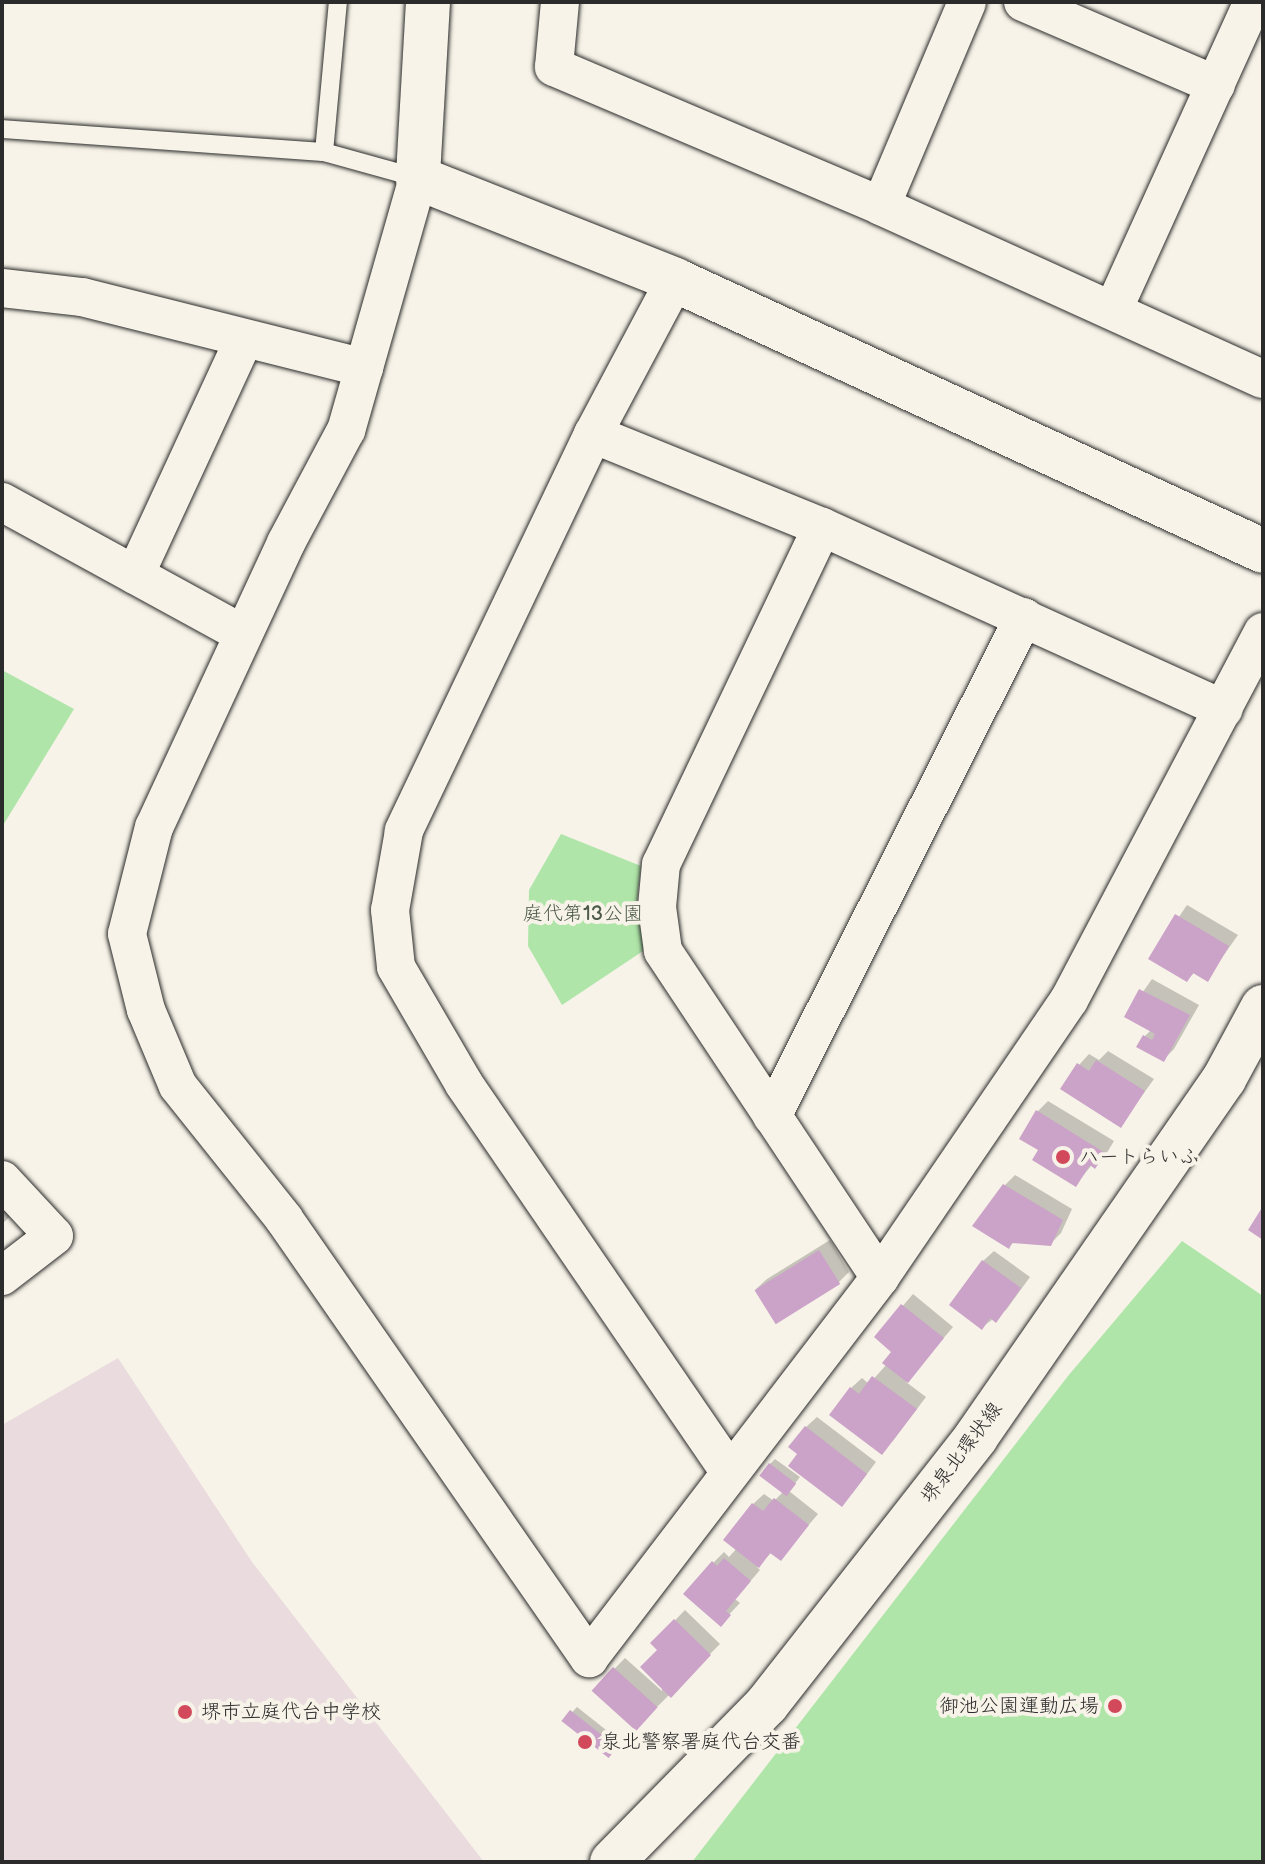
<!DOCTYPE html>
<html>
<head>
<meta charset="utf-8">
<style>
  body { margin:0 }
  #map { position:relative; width:1265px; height:1864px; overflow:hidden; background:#f7f3e8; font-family:"Balsamiq Sans","Klee One",sans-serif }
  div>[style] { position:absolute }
  .built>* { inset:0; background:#eadbde }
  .green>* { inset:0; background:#afe5a8 }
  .shadow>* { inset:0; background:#0003 }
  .building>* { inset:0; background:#cba2c8; transform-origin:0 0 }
  .roads { filter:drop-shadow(0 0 2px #2b2b2b) drop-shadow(0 0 2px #2b2b2b) }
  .lane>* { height:18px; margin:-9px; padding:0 9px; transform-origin:9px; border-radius:9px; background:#f7f3e8 }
  .street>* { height:38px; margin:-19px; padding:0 19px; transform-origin:19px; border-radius:19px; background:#f7f3e8 }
  .secondary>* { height:44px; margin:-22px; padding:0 22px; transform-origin:22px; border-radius:22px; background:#f7f3e8 }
  .dots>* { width:22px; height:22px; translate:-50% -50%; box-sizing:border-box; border:4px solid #f7f3e8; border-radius:50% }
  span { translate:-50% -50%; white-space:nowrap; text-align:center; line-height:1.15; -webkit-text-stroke:8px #f7f3e8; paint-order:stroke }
  .park-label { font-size:20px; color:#4c5a4a }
  .poi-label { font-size:20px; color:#2b2b2b }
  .left { translate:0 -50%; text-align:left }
  .right { translate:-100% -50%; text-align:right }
  .street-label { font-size:20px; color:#2b2b2b }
  .frame { position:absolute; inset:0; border:4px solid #2b2b2b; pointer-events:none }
</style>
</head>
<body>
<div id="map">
  <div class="built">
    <i style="clip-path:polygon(118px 1358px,252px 1562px,484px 1862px,2px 1862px,2px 1425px)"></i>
  </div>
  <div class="green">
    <i style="clip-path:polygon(2px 670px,74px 709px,2px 827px)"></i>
    <i style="clip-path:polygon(561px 834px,641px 866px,637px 902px,646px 949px,562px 1005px,528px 946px,529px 890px)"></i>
    <i style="clip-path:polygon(1182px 1241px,1263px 1296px,1263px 1862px,692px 1862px,1068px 1376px)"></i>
  </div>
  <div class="shadow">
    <i style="clip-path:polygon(1187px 905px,1238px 935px,1207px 979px,1195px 972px,1187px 980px,1151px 958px)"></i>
    <i style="clip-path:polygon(1152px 979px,1199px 1005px,1174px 1049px,1164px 1059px,1144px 1037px,1151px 1030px,1126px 1016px)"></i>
    <i style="clip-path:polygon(1108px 1051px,1154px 1079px,1120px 1126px,1079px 1065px,1089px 1054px,1099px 1060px)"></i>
    <i style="clip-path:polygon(1048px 1101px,1114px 1141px,1105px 1156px,1095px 1166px,1092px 1165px,1076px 1184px,1041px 1150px,1038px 1111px)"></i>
    <i style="clip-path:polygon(1015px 1175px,1072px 1209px,1061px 1233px,1050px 1244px,1014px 1242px,1009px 1247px,1005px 1185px)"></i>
    <i style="clip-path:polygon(2px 1186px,16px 1211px,2px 1224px)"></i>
    <i style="clip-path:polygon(830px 1240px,849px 1272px,839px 1282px,756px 1289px,767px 1279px)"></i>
    <i style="clip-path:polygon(994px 1251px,1030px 1277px,1006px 1310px,982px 1327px,983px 1261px)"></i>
    <i style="clip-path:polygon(913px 1294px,953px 1327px,906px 1382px,926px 1397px,892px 1442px,851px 1388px,862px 1378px,869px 1384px,887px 1364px,894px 1352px,876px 1337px)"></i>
    <i style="clip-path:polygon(817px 1417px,876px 1462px,852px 1494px,800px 1454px,806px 1427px)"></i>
    <i style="clip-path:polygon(775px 1459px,800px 1477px,789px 1491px,818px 1514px,780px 1559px,772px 1552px,757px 1567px,760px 1570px,735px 1599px,740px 1603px,720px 1624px,713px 1563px,724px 1552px,729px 1557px,737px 1548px,753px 1504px,764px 1494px,774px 1501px,784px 1491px,770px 1464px)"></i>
    <i style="clip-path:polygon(685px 1610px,720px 1644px,636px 1728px,594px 1690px,625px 1658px,662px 1691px,660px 1650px,653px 1643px)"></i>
    <i style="clip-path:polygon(577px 1707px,620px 1741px,613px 1751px,564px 1721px)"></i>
  </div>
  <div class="building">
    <i style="clip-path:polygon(1175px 914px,1229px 946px,1208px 982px,1193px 973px,1187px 982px,1148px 959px)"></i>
    <i style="clip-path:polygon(1139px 989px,1190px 1015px,1164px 1062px,1136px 1047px,1143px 1035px,1152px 1040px,1155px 1034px,1124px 1017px)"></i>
    <i style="clip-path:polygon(1096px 1060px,1145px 1091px,1121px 1128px,1060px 1089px,1077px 1063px,1089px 1071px)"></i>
    <i style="clip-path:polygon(1036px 1110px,1105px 1153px,1095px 1169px,1090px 1165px,1076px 1187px,1032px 1160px,1038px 1150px,1019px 1139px)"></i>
    <i style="clip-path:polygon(1003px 1184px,1063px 1220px,1051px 1246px,1012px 1243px,1009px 1249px,972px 1226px)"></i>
    <i style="clip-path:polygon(1263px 1206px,1263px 1240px,1248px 1230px)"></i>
    <i style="left:819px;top:1250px;width:40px;height:76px;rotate:58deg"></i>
    <i style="clip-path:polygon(982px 1260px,1021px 1288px,996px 1323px,990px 1318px,982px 1330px,949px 1305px)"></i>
    <i style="clip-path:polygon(901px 1304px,944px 1338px,908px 1383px,882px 1363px,891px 1352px,874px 1337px)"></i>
    <i style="clip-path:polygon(872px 1376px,917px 1409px,882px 1455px,829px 1415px,850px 1387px,859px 1394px)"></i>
    <i style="clip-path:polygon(805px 1426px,867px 1474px,842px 1507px,788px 1466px,797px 1454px,788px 1447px)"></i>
    <i style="left:769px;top:1463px;width:34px;height:16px;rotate:37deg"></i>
    <i style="clip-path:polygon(774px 1498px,809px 1525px,781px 1561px,770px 1553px,759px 1568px,723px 1540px,752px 1503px,763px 1511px)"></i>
    <i style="clip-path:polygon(724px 1558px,751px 1581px,726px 1611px,731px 1615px,721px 1627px,683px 1594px,712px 1561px,717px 1566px)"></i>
    <i style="clip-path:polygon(674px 1619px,711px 1655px,671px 1698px,640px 1667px,657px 1650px,650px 1643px)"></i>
    <i style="left:613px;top:1667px;width:60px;height:32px;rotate:42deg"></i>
    <i style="left:570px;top:1710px;width:60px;height:14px;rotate:38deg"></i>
  </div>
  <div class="roads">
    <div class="lane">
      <i style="left:2px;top:129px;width:323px;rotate:4.1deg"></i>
      <i style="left:324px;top:152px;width:98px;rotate:15.5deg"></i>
      <i style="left:324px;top:152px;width:151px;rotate:-84.7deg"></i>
    </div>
    <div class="street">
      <i style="left:560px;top:2px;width:65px;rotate:95.3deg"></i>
      <i style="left:554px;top:67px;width:355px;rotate:23deg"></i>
      <i style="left:881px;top:206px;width:419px;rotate:24.4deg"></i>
      <i style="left:1023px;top:2px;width:210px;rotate:23.3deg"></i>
      <i style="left:418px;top:178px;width:262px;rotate:105.9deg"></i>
      <i style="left:346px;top:430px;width:128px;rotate:118deg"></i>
      <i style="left:286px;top:543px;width:313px;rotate:114.9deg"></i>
      <i style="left:154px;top:827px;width:110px;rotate:104.2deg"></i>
      <i style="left:127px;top:934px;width:78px;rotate:76deg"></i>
      <i style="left:146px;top:1010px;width:82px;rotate:67.2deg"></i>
      <i style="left:178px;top:1086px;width:170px;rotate:51.4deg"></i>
      <i style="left:284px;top:1219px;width:535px;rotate:55.21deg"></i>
      <i style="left:589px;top:1658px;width:479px;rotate:-52.6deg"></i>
      <i style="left:880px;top:1277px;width:335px;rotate:-55.7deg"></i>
      <i style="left:1069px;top:1000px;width:416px;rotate:-62.2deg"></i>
      <i style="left:881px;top:206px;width:221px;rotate:-67.1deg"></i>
      <i style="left:675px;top:280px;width:174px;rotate:118deg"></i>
      <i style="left:593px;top:434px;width:440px;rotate:115.5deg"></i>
      <i style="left:404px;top:831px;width:80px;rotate:100deg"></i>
      <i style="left:390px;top:910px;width:57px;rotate:84deg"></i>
      <i style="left:396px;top:967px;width:135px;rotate:59.8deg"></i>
      <i style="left:464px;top:1084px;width:470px;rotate:55.6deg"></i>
      <i style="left:2px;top:288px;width:81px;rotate:6.4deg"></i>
      <i style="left:82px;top:297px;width:291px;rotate:14.1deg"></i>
      <i style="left:1114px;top:308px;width:336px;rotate:-65.6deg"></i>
      <i style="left:593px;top:434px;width:247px;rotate:22.1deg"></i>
      <i style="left:822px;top:527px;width:441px;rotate:24.4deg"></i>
      <i style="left:2px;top:502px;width:275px;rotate:28.7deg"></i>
      <i style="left:822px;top:527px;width:373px;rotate:115.5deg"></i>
      <i style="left:661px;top:864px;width:43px;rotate:95.3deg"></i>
      <i style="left:657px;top:907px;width:44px;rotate:82.2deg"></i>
      <i style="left:663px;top:951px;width:392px;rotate:56.4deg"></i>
      <i style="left:135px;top:575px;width:260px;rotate:-65.2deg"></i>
      <i style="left:772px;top:1116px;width:559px;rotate:-63.21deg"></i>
      <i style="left:2px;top:1180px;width:76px;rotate:47.1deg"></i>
      <i style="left:54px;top:1236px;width:66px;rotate:142.4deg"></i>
    </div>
    <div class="secondary">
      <i style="left:428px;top:2px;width:176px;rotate:93.3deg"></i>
      <i style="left:418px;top:178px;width:277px;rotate:21.6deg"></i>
      <i style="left:675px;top:280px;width:647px;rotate:24.74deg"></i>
      <i style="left:612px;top:1862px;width:221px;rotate:-45.5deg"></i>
      <i style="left:767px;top:1704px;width:339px;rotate:-51.9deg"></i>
      <i style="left:976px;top:1437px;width:436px;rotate:-55.3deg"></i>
      <i style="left:1224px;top:1079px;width:82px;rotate:-61.6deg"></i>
    </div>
  </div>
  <div class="dots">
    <i style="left:1063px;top:1157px;background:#d1495b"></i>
    <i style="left:1115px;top:1706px;background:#d1495b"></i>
    <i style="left:185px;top:1712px;background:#d1495b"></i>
    <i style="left:585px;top:1742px;background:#d1495b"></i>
  </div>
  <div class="park-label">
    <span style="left:583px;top:914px">庭代第13公園</span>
  </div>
  <div class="poi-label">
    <span class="left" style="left:1079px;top:1157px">ハートらいふ</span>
    <span class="right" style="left:1099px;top:1706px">御池公園運動広場</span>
    <span class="left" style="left:201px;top:1712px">堺市立庭代台中学校</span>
    <span class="left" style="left:601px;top:1742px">泉北警察署庭代台交番</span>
  </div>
  <div class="street-label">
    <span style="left:962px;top:1453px;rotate:-53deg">堺泉北環状線</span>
  </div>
  <div class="frame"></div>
</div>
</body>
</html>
